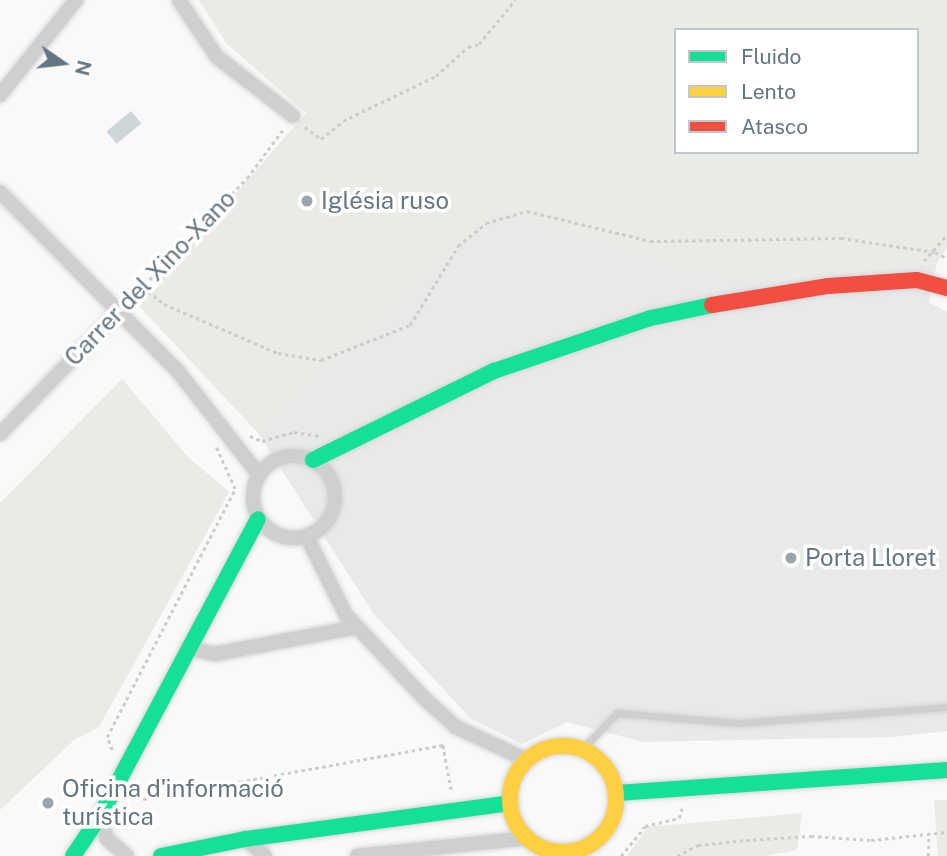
<!DOCTYPE html>
<html>
<head>
<meta charset="utf-8">
<style>
  body { margin:0 }
  #map { position:relative; width:947px; height:856px; overflow:hidden; background:#f9f9f9; font-family:"Public Sans",sans-serif }
  div>[style] { position:absolute }
  .built>* { inset:0; background:#e8e9e9 }
  .green>* { inset:0; background:#e8ebe6 }
  .water>* { inset:0; background:#ced6d9; transform-origin:0 0 }
  .path>* { height:2.5px; margin-top:-1.25px; transform-origin:0; background:repeating-linear-gradient(90deg,#cbcccd 0 3.5px,transparent 0 7px) }
  .roads { filter:drop-shadow(0 0 2px #d5d6d7) drop-shadow(0 0 2px #d5d6d7) }
  .lane>* { height:7px; margin:-3.5px; padding:0 3.5px; transform-origin:3.5px; border-radius:3.5px; background:#cecfd0 }
  .street>* { height:14px; margin:-7px; padding:0 7px; transform-origin:7px; border-radius:7px; background:#cecfd0 }
  .street>.ring { margin:-7px; padding:0; box-sizing:content-box; background:none; border:14px solid #cecfd0; border-radius:50% }
  .fast>* { height:16px; margin:-8px; padding:0 8px; transform-origin:8px; border-radius:8px; background:#16e098 }
  .slow>* { height:16px; margin:-8px; padding:0 8px; transform-origin:8px; border-radius:8px; background:#ffcf43 }
  .slow>.ring { margin:-8px; padding:0; box-sizing:content-box; background:none; border:16px solid #ffcf43; border-radius:50% }
  .jam>* { height:16px; margin:-8px; padding:0 8px; transform-origin:8px; border-radius:8px; background:#f24e42 }
  .dots>* { width:19px; height:19px; translate:-50% -50%; box-sizing:border-box; border:4px solid #fff; border-radius:50% }
  span { translate:-50% -50%; white-space:nowrap; text-align:center; line-height:1.15; -webkit-text-stroke:7px #fff; paint-order:stroke }
  .poi-label { font-size:24px; color:#657683 }
  .left { translate:0 -50%; text-align:left }
  .street-label { font-size:24px; color:#657683 }
  .legend { position:absolute; left:674px; top:28px; width:245px; height:126px; box-sizing:border-box; background:#fff; border:2px solid #c1c8cd; margin:0; padding:9px 12px; list-style:none; font-size:21px; color:#657683 }
  .legend li { display:flex; align-items:center; gap:14px; height:35px }
  .legend b { width:35px; border:2px solid #c1c8cd }
  .north { position:absolute; left:28px; top:28px; width:70px; height:70px; -webkit-text-stroke:5px #fff; paint-order:stroke; rotate:104deg; font-size:19px; font-weight:700; line-height:28px; text-align:center; color:#657683 }
  .north::after { content:''; display:block; margin:auto; width:24px; height:32px; background:#657683; clip-path:polygon(50% 0,100% 100%,50% 72%,0 100%) }
</style>
</head>
<body>
<div id="map">
  <div class="built">
    <i style="clip-path:polygon(498px 210px,704px 276px,806px 278px,937px 263px,929px 302px,947px 312px,947px 731px,892px 737px,643px 742px,567px 722px,522px 744px,471px 719px,373px 613px,258px 433px)"></i>
  </div>
  <div class="green">
    <i style="clip-path:polygon(evenodd,199px 0,947px 0,947px 248px,937px 263px,806px 278px,704px 276px,498px 210px,258px 433px,138px 305px,306px 113px,226px 43px,199px 0,676px 30px,917px 30px,917px 152px,676px 152px,676px 30px)"></i>
    <i style="clip-path:polygon(122px 379px,188px 457px,229px 492px,99px 727px,74px 740px,0 810px,0 503px)"></i>
    <i style="clip-path:polygon(934px 800px,947px 800px,947px 856px,938px 856px)"></i>
    <i style="clip-path:polygon(802px 813px,797px 850px,764px 856px,627px 856px,648px 827px)"></i>
  </div>
  <div class="water">
    <i style="left:131px;top:111px;width:16px;height:32px;rotate:50deg"></i>
  </div>
  <div class="path">
    <i style="left:305px;top:127px;width:20px;rotate:37deg"></i>
    <i style="left:321px;top:139px;width:28px;rotate:-39deg"></i>
    <i style="left:343px;top:121px;width:103px;rotate:-25.8deg"></i>
    <i style="left:436px;top:76px;width:43px;rotate:-42.2deg"></i>
    <i style="left:468px;top:47px;width:11px;rotate:-15deg"></i>
    <i style="left:479px;top:44px;width:57px;rotate:-50.7deg"></i>
    <i style="left:924px;top:261px;width:35px;rotate:-49deg"></i>
    <i style="left:143px;top:287px;width:27px;rotate:39deg"></i>
    <i style="left:164px;top:304px;width:124px;rotate:23.3deg"></i>
    <i style="left:278px;top:353px;width:44px;rotate:9.2deg"></i>
    <i style="left:321px;top:360px;width:96px;rotate:-21.5deg"></i>
    <i style="left:410px;top:325px;width:92px;rotate:-58.7deg"></i>
    <i style="left:458px;top:246px;width:36px;rotate:-39deg"></i>
    <i style="left:486px;top:223px;width:43px;rotate:-16.3deg"></i>
    <i style="left:527px;top:211px;width:127px;rotate:13.7deg"></i>
    <i style="left:650px;top:241px;width:191px;rotate:-0.9deg"></i>
    <i style="left:841px;top:238px;width:95px;rotate:8.5deg"></i>
    <i style="left:935px;top:252px;width:13px;rotate:27deg"></i>
    <i style="left:130px;top:300px;width:169px;rotate:-46.2deg"></i>
    <i style="left:247px;top:178px;width:62px;rotate:-53.5deg"></i>
    <i style="left:250px;top:436px;width:13px;rotate:23deg"></i>
    <i style="left:262px;top:441px;width:33px;rotate:-16deg"></i>
    <i style="left:294px;top:432px;width:26px;rotate:9deg"></i>
    <i style="left:112px;top:750px;width:14px;rotate:-111deg"></i>
    <i style="left:107px;top:737px;width:279px;rotate:-62.7deg"></i>
    <i style="left:235px;top:489px;width:46px;rotate:-114.3deg"></i>
    <i style="left:130px;top:796px;width:13px;rotate:13deg"></i>
    <i style="left:143px;top:799px;width:305px;rotate:-10.2deg"></i>
    <i style="left:443px;top:745px;width:49px;rotate:79.4deg"></i>
    <i style="left:621px;top:856px;width:38px;rotate:-51deg"></i>
    <i style="left:645px;top:826px;width:35px;rotate:-13deg"></i>
    <i style="left:679px;top:818px;width:10px;rotate:-73deg"></i>
    <i style="left:677px;top:856px;width:24px;rotate:-28deg"></i>
    <i style="left:698px;top:845px;width:48px;rotate:-5.9deg"></i>
    <i style="left:746px;top:840px;width:65px;rotate:-3.5deg"></i>
    <i style="left:811px;top:836px;width:60px;rotate:3.8deg"></i>
    <i style="left:871px;top:840px;width:76px;rotate:-6deg"></i>
    <i style="left:928px;top:856px;width:23px;rotate:-88deg"></i>
  </div>
  <div class="roads">
    <div class="lane">
      <i style="left:582px;top:749px;width:50px;rotate:-45.8deg"></i>
      <i style="left:617px;top:713px;width:122px;rotate:4.7deg"></i>
      <i style="left:739px;top:723px;width:209px;rotate:-4.4deg"></i>
    </div>
    <div class="street">
      <i style="left:179px;top:0;width:69px;rotate:56.3deg"></i>
      <i style="left:217px;top:57px;width:96px;rotate:37.8deg"></i>
      <i style="left:0;top:95px;width:122px;rotate:-51.3deg"></i>
      <i style="left:0;top:192px;width:251px;rotate:45.2deg"></i>
      <i style="left:177px;top:370px;width:133px;rotate:52deg"></i>
      <i style="left:0;top:434px;width:170px;rotate:-46deg"></i>
      <i class="ring" style="left:253px;top:456px;width:68px;height:68px"></i>
      <i style="left:307px;top:537px;width:87px;rotate:63.4deg"></i>
      <i style="left:346px;top:615px;width:114px;rotate:46.8deg"></i>
      <i style="left:424px;top:698px;width:43px;rotate:42.2deg"></i>
      <i style="left:456px;top:727px;width:78px;rotate:24.9deg"></i>
      <i style="left:187px;top:648px;width:29px;rotate:12deg"></i>
      <i style="left:215px;top:654px;width:144px;rotate:-10.8deg"></i>
      <i style="left:100px;top:816px;width:24px;rotate:73deg"></i>
      <i style="left:107px;top:839px;width:26px;rotate:40deg"></i>
      <i style="left:245px;top:839px;width:26px;rotate:40deg"></i>
      <i style="left:357px;top:856px;width:171px;rotate:-6deg"></i>
      <i style="left:561px;top:856px;width:4px;rotate:-76deg"></i>
    </div>
    <div class="fast">
      <i style="left:313px;top:460px;width:202px;rotate:-26.2deg"></i>
      <i style="left:494px;top:371px;width:166px;rotate:-18.7deg"></i>
      <i style="left:651px;top:318px;width:62px;rotate:-12deg"></i>
      <i style="left:617px;top:793px;width:331px;rotate:-4deg"></i>
      <i style="left:73px;top:856px;width:48px;rotate:-56deg"></i>
      <i style="left:100px;top:816px;width:336px;rotate:-62deg"></i>
      <i style="left:161px;top:856px;width:86px;rotate:-11.4deg"></i>
      <i style="left:245px;top:839px;width:267px;rotate:-7.7deg"></i>
    </div>
    <div class="slow">
      <i class="ring" style="left:510px;top:746px;width:90px;height:90px"></i>
    </div>
    <div class="jam">
      <i style="left:712px;top:305px;width:118px;rotate:-9.3deg"></i>
      <i style="left:828px;top:286px;width:89px;rotate:-3.9deg"></i>
      <i style="left:917px;top:280px;width:31px;rotate:15deg"></i>
    </div>
  </div>
  <div class="dots">
    <i style="left:307px;top:201px;background:#99a4ac"></i>
    <i style="left:791px;top:558px;background:#99a4ac"></i>
    <i style="left:48px;top:803px;background:#99a4ac"></i>
  </div>
  <div class="poi-label">
    <span class="left" style="left:321px;top:201px">Iglésia ruso</span>
    <span class="left" style="left:805px;top:558px">Porta Lloret</span>
    <span class="left" style="left:62px;top:803px">Oficina d'informació<br>turística</span>
  </div>
  <div class="street-label">
    <span style="left:150px;top:278px;rotate:-46deg">Carrer del Xino-Xano</span>
  </div>
  <ul class="legend">
  <li><b style="height:9px;background:#16e098"></b>Fluido</li>
  <li><b style="height:9px;background:#ffcf43"></b>Lento</li>
  <li><b style="height:9px;background:#f24e42"></b>Atasco</li>
  </ul>
  <div class="north">N</div>
</div>
</body>
</html>
